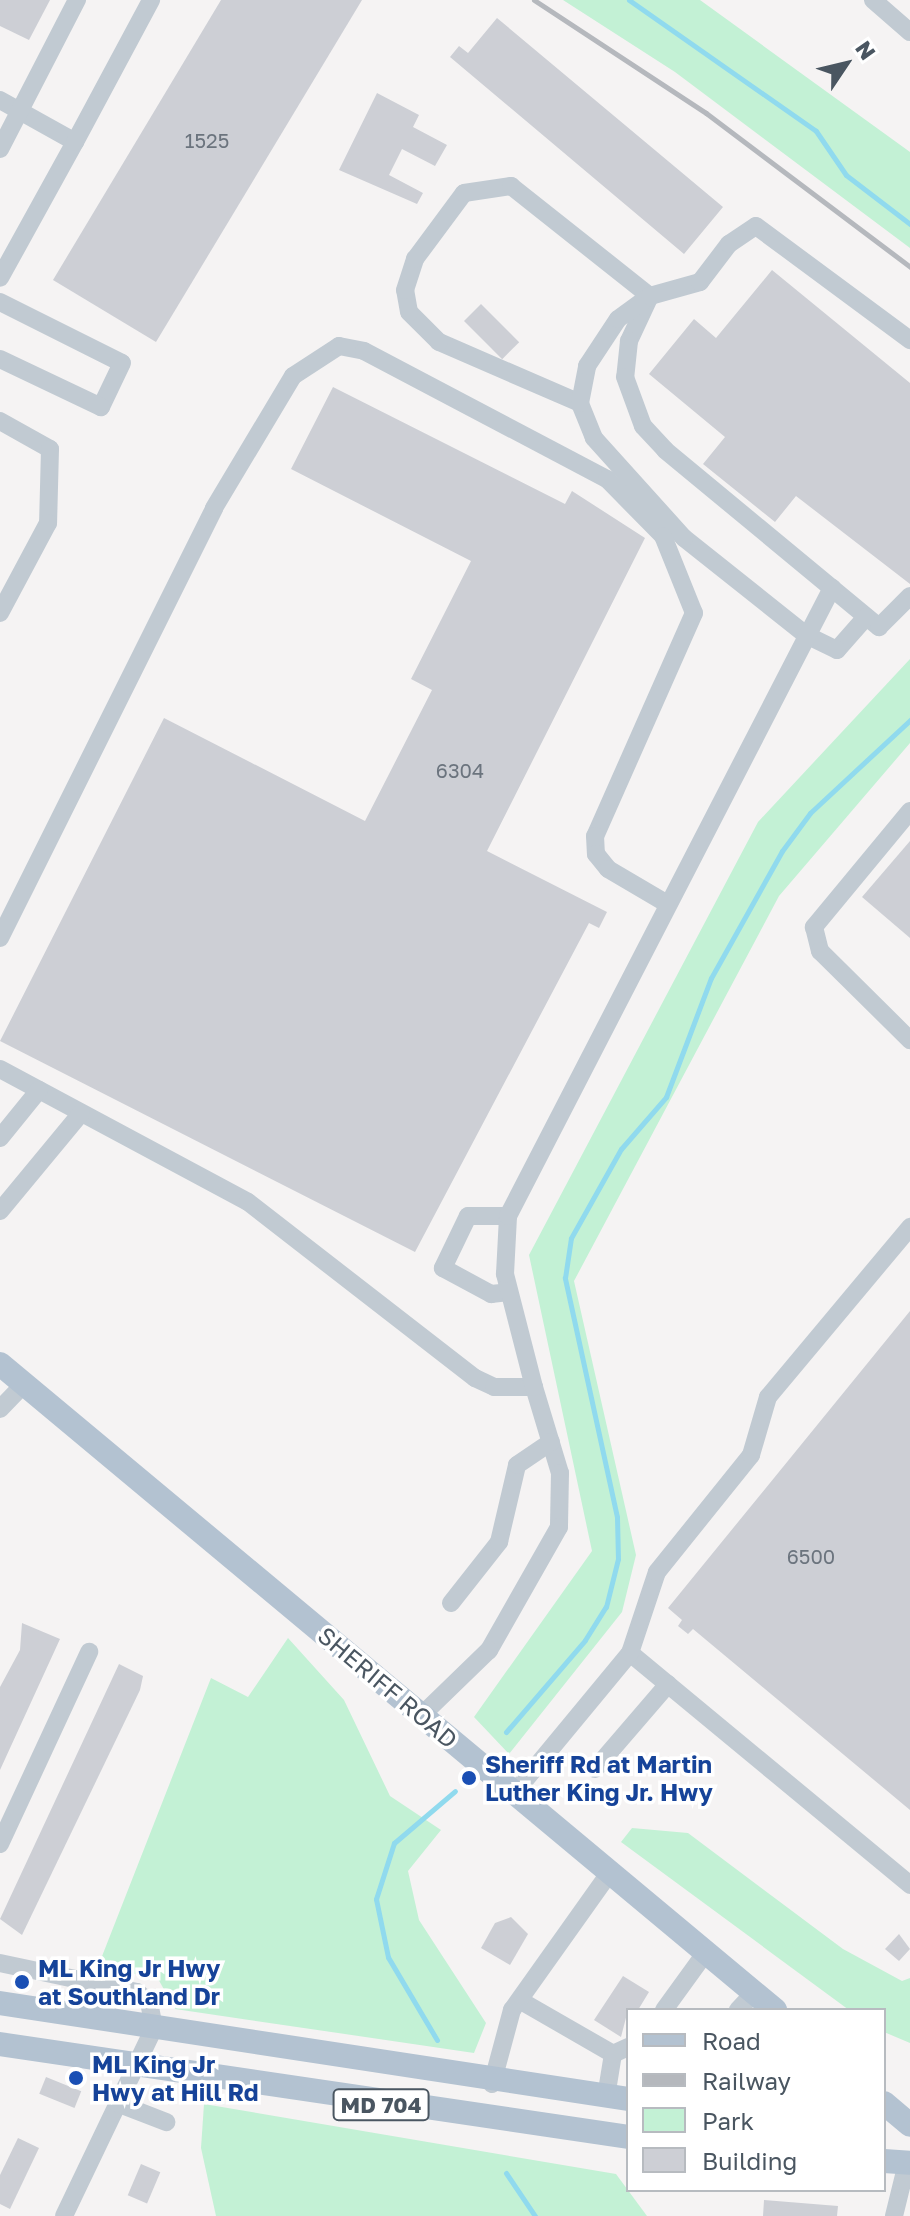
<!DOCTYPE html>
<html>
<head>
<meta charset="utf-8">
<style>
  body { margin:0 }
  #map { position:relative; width:910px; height:2216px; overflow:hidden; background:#f5f3f3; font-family:"Golos Text",sans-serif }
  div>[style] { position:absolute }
  .green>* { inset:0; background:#c3f1d5 }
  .stream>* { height:5px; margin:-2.5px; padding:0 2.5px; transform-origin:2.5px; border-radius:2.5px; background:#90daee }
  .building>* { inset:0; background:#cdcfd5; transform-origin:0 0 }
  .minor>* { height:18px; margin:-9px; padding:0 9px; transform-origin:9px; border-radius:9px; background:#c1cad2 }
  .major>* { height:24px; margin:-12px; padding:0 12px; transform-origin:12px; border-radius:12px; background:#b3c2d1 }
  .rail>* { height:5px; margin:-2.5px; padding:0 2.5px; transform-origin:2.5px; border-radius:2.5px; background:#b5b8bd }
  .dots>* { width:22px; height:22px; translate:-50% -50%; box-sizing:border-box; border:4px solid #fff; border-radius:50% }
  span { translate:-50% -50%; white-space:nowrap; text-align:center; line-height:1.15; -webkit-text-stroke:7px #fff; paint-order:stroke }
  .number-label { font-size:20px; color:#6b747e }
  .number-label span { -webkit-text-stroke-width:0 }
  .shield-label span { padding:2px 6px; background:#fff; border:2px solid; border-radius:6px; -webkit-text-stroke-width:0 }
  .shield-label { font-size:22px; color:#4a5661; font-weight:700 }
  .street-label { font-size:24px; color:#4a5661 }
  .transit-label { font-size:24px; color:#164399; font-weight:700 }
  .left { translate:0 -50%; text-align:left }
  .legend { position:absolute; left:626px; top:2008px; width:260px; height:184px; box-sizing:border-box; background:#fff; border:2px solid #b7bbc0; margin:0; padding:10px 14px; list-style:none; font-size:24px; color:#4a5661 }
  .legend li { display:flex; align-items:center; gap:16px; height:40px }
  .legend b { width:40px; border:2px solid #b7bbc0 }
  .north { position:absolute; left:806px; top:24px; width:80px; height:80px; -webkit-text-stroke:6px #fff; paint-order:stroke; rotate:55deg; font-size:22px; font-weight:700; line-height:32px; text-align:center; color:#4a5661 }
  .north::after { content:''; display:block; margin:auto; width:28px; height:36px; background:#4a5661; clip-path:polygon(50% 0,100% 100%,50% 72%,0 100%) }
</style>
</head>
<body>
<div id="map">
  <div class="green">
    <i style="clip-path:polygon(563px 0,700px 0,910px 152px,910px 248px,675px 72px)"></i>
    <i style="clip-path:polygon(910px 659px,910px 743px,779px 896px,574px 1281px,636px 1555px,622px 1612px,509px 1754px,474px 1717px,592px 1551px,529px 1255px,758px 822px)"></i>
    <i style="clip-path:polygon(288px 1638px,344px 1700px,390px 1796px,441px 1830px,408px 1871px,419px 1920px,486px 2023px,474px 2053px,175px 2009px,157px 1977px,97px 1969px,211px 1678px,248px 1697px)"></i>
    <i style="clip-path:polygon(632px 1828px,688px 1833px,843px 1949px,902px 1981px,910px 1978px,910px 2043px,884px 2032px,884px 2010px,849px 2010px,621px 1842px)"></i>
    <i style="clip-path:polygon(204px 2104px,616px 2174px,647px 2216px,216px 2216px,201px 2148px)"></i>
  </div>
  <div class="stream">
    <i style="left:629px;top:0;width:228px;rotate:35deg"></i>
    <i style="left:816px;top:131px;width:53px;rotate:55.7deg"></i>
    <i style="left:846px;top:175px;width:81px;rotate:37.4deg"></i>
    <i style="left:506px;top:1732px;width:121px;rotate:-49.3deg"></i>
    <i style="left:585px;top:1640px;width:39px;rotate:-58deg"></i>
    <i style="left:606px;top:1607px;width:49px;rotate:-76deg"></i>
    <i style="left:618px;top:1559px;width:42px;rotate:-91.4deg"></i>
    <i style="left:617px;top:1517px;width:245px;rotate:-102.3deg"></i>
    <i style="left:565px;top:1278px;width:40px;rotate:-81.5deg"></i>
    <i style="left:571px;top:1238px;width:102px;rotate:-60.7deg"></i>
    <i style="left:621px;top:1149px;width:69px;rotate:-49.1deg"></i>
    <i style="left:666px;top:1097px;width:127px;rotate:-69.3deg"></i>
    <i style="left:711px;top:978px;width:145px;rotate:-60.8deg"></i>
    <i style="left:782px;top:851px;width:47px;rotate:-53.6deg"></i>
    <i style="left:810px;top:813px;width:137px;rotate:-42.9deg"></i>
    <i style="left:437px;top:2040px;width:96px;rotate:-120.6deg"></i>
    <i style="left:388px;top:1957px;width:59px;rotate:-101.7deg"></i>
    <i style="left:376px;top:1899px;width:59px;rotate:-72.2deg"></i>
    <i style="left:394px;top:1843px;width:80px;rotate:-40.4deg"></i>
    <i style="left:506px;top:2173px;width:52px;rotate:56deg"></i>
  </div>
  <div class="building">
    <i style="clip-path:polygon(0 0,50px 0,29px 40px,0 26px)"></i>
    <i style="clip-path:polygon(221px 0,362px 0,156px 342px,53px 280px)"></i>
    <i style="clip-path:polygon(497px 18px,723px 207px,684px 254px,450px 57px,459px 46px,468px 53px)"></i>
    <i style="clip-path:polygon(377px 93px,419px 115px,413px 127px,447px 145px,435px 166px,402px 149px,389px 175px,423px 193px,417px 204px,339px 170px)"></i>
    <i style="clip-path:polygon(772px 270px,910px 383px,910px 584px,796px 496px,775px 522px,703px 464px,725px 437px,649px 374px,694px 319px,716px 338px)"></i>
    <i style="left:481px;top:304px;width:54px;height:24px;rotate:45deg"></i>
    <i style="clip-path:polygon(333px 387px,565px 504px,572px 491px,645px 538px,487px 851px,607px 912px,599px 928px,589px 923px,415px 1252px,0 1041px,164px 718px,365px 821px,432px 690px,411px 679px,471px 561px,291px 469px)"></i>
    <i style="clip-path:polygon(910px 841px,910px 938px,862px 897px)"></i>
    <i style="clip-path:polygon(910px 1311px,910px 1810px,693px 1629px,688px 1634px,678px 1626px,682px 1620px,668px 1608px)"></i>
    <i style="clip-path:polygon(22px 1623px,60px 1639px,0 1770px,0 1687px,20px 1650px)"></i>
    <i style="clip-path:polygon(119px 1664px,143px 1676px,140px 1690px,22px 1935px,0 1919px)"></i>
    <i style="clip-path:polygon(511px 1917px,528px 1934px,510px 1965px,481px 1948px,495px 1923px)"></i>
    <i style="clip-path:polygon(899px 1934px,910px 1949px,899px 1961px,885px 1949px)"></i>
    <i style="clip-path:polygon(623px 1976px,649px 1992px,638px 2010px,628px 2010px,621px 2037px,594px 2020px)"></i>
    <i style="left:46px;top:2077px;width:38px;height:18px;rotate:22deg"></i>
    <i style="clip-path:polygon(18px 2138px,39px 2148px,10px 2209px,0 2204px,0 2175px)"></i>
    <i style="left:141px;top:2164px;width:21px;height:34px;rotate:23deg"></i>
    <i style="clip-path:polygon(764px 2200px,838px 2206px,837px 2216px,763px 2216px)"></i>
  </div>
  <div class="minor">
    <i style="left:873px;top:0;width:49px;rotate:40.9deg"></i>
    <i style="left:0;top:100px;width:86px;rotate:29.2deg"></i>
    <i style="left:75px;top:142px;width:155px;rotate:118.9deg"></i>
    <i style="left:75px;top:142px;width:161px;rotate:-61.8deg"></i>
    <i style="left:0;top:149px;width:168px;rotate:-62.7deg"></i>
    <i style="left:0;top:302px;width:136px;rotate:26.6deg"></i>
    <i style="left:122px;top:363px;width:49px;rotate:115.5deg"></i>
    <i style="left:101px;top:407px;width:112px;rotate:-154.6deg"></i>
    <i style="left:580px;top:403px;width:154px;rotate:-156.6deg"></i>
    <i style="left:439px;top:342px;width:42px;rotate:-135deg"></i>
    <i style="left:409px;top:312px;width:22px;rotate:-100deg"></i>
    <i style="left:405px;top:290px;width:33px;rotate:-72deg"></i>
    <i style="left:415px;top:259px;width:82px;rotate:-53.4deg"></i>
    <i style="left:464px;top:193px;width:48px;rotate:-8.5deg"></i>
    <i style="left:511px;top:186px;width:177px;rotate:38.4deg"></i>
    <i style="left:650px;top:296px;width:50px;rotate:115deg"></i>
    <i style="left:629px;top:341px;width:36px;rotate:96deg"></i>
    <i style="left:625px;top:377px;width:52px;rotate:69.8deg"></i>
    <i style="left:643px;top:426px;width:33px;rotate:47deg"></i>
    <i style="left:665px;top:450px;width:278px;rotate:39.6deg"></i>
    <i style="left:879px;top:627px;width:44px;rotate:-45deg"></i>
    <i style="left:0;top:421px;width:57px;rotate:29.2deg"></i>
    <i style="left:50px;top:449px;width:74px;rotate:91.5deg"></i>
    <i style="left:48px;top:523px;width:102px;rotate:118.1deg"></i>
    <i style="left:866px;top:617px;width:44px;rotate:131.3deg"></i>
    <i style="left:837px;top:650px;width:34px;rotate:-154deg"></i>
    <i style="left:806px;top:635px;width:156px;rotate:-141.5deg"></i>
    <i style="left:684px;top:538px;width:135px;rotate:-132deg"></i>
    <i style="left:594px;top:438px;width:38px;rotate:-112deg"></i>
    <i style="left:580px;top:403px;width:38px;rotate:-79deg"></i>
    <i style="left:587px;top:366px;width:56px;rotate:-56.6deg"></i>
    <i style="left:618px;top:319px;width:39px;rotate:-36deg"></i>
    <i style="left:650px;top:296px;width:52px;rotate:-15.6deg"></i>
    <i style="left:700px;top:282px;width:48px;rotate:-52.7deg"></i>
    <i style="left:729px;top:244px;width:32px;rotate:-34deg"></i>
    <i style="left:756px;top:226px;width:192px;rotate:36.5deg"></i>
    <i style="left:910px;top:811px;width:151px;rotate:129.6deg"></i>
    <i style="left:814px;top:927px;width:25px;rotate:76deg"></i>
    <i style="left:820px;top:951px;width:127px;rotate:44.7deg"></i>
    <i style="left:0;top:938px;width:480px;rotate:-63.5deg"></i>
    <i style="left:214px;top:508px;width:154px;rotate:-59.1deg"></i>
    <i style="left:293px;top:376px;width:55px;rotate:-33.1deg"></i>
    <i style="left:339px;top:346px;width:25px;rotate:11deg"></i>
    <i style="left:364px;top:351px;width:275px;rotate:27.8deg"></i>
    <i style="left:607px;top:479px;width:80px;rotate:45.5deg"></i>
    <i style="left:663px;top:536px;width:83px;rotate:68.1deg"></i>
    <i style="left:694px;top:613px;width:244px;rotate:113.9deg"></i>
    <i style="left:595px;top:836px;width:18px;rotate:87deg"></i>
    <i style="left:596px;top:854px;width:19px;rotate:51deg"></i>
    <i style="left:608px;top:869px;width:67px;rotate:30.4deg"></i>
    <i style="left:0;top:1069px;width:281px;rotate:28.2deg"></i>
    <i style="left:248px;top:1202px;width:287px;rotate:37.8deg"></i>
    <i style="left:475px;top:1378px;width:21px;rotate:25deg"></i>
    <i style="left:494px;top:1387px;width:40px"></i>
    <i style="left:534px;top:1387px;width:90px;rotate:73.2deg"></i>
    <i style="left:560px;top:1473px;width:54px;rotate:91.1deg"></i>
    <i style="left:559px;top:1527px;width:142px;rotate:119.6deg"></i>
    <i style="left:489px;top:1650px;width:93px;rotate:135.9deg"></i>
    <i style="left:0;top:1138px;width:62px;rotate:-50.9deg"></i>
    <i style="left:0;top:1211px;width:127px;rotate:-50.4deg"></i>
    <i style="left:508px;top:1216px;width:40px;rotate:180deg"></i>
    <i style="left:468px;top:1216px;width:58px;rotate:115.7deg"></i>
    <i style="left:443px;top:1268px;width:55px;rotate:28.4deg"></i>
    <i style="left:491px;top:1294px;width:18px;rotate:-6deg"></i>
    <i style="left:534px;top:1387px;width:117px;rotate:-104.4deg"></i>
    <i style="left:505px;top:1274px;width:58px;rotate:-87deg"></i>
    <i style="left:508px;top:1216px;width:707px;rotate:-62.71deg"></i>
    <i style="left:0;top:1409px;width:35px;rotate:-46deg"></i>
    <i style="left:451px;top:1603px;width:78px;rotate:-51.8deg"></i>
    <i style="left:499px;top:1542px;width:79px;rotate:-76.8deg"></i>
    <i style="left:517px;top:1465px;width:41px;rotate:-34.1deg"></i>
    <i style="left:630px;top:1653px;width:364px;rotate:39.6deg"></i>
    <i style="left:595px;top:1769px;width:112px;rotate:-49.3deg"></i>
    <i style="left:515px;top:1792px;width:180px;rotate:-50.4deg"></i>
    <i style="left:630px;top:1653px;width:85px;rotate:-71.6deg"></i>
    <i style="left:657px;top:1572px;width:150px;rotate:-51.2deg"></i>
    <i style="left:751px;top:1455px;width:60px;rotate:-73.7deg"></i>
    <i style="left:768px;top:1397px;width:222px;rotate:-50.1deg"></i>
    <i style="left:0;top:1844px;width:212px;rotate:-65.1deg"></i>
    <i style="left:0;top:1963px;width:140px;rotate:12deg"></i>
    <i style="left:137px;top:1992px;width:16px;rotate:40deg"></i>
    <i style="left:149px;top:2002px;width:26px;rotate:79deg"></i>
    <i style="left:154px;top:2028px;width:208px;rotate:115.6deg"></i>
    <i style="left:521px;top:2001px;width:106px;rotate:29.9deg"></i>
    <i style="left:664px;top:2010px;width:72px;rotate:-54.1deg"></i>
    <i style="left:738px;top:2010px;width:23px;rotate:-47deg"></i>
    <i style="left:492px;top:2084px;width:77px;rotate:-74.9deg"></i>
    <i style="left:512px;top:2010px;width:169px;rotate:-54.6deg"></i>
    <i style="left:606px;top:2097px;width:44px;rotate:-80.8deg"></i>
    <i style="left:613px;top:2054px;width:17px;rotate:-25deg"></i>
    <i style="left:117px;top:2103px;width:53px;rotate:21.2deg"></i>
    <i style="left:894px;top:2216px;width:55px;rotate:-76.2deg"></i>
  </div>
  <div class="major">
    <i style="left:0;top:1364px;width:1009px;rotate:39.81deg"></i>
    <i style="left:0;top:2003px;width:635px;rotate:8.69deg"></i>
    <i style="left:0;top:2044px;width:635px;rotate:8.42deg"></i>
    <i style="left:884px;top:2103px;width:34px;rotate:40deg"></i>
    <i style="left:884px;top:2161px;width:26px;rotate:4deg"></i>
  </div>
  <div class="rail">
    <i style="left:534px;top:0;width:206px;rotate:33.3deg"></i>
    <i style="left:706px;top:113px;width:256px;rotate:37deg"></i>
  </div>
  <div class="dots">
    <i style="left:469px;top:1778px;background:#1a4fb4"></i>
    <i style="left:22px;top:1982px;background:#1a4fb4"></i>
    <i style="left:76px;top:2078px;background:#1a4fb4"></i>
  </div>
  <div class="number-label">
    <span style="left:207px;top:140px">1525</span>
    <span style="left:460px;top:770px">6304</span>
    <span style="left:811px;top:1556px">6500</span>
  </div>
  <div class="shield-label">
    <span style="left:381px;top:2105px">MD 704</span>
  </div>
  <div class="street-label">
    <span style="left:388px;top:1687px;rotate:40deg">SHERIFF ROAD</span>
  </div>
  <div class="transit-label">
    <span class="left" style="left:485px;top:1778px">Sheriff Rd at Martin<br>Luther King Jr. Hwy</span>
    <span class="left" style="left:38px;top:1982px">ML King Jr Hwy<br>at Southland Dr</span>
    <span class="left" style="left:92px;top:2078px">ML King Jr<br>Hwy at Hill Rd</span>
  </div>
  <ul class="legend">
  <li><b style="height:10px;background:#b3c2d1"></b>Road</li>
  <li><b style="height:10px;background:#b5b8bd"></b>Railway</li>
  <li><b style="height:22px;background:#c3f1d5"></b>Park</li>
  <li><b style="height:22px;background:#cdcfd5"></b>Building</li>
  </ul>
  <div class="north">N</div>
</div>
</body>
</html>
